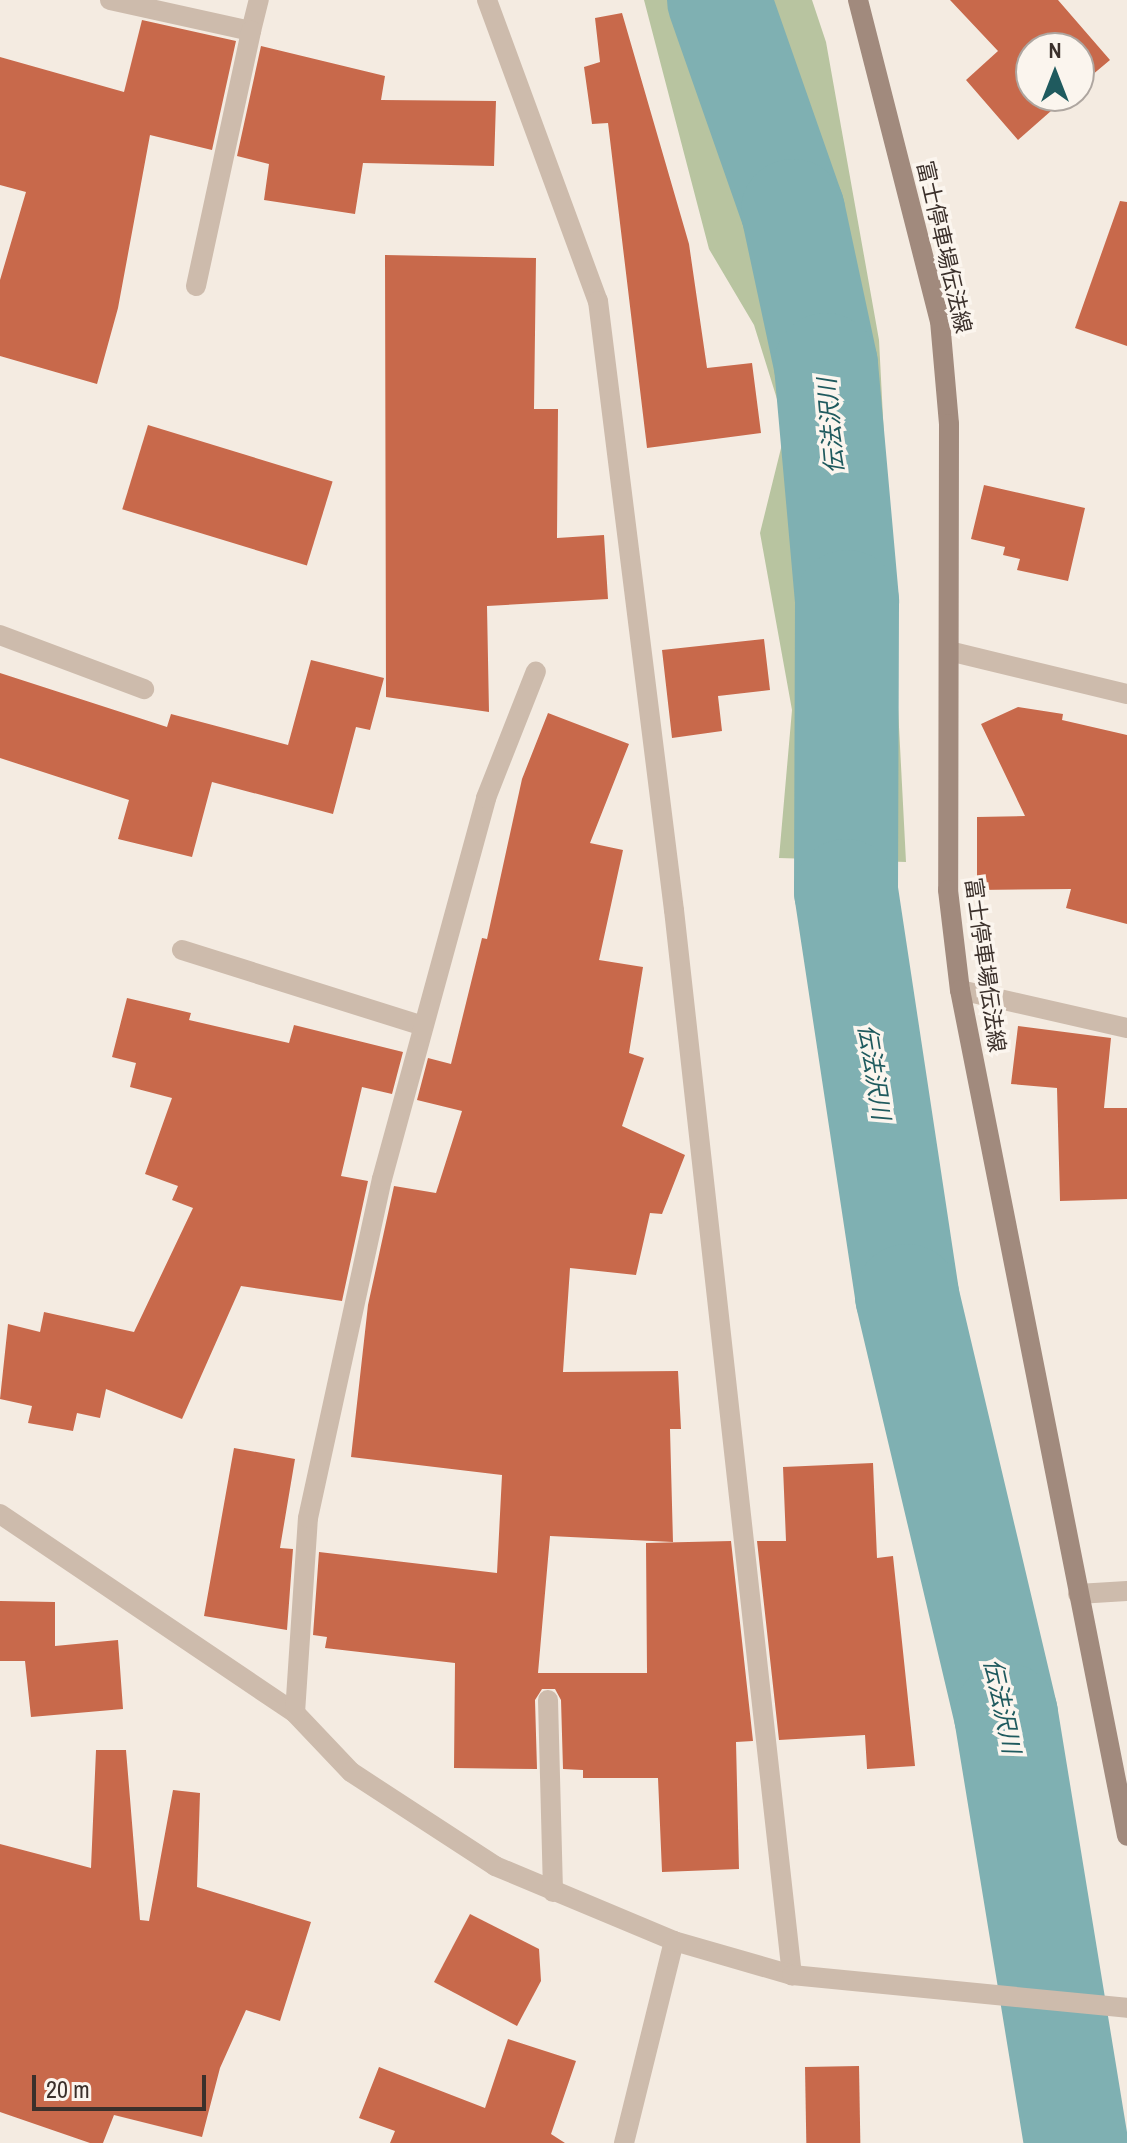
<!DOCTYPE html>
<html>
<head>
<meta charset="utf-8">
<style>
  body { margin:0 }
  #map { position:relative; width:1127px; height:2143px; overflow:hidden; background:#f4ebe1; font-family:"Archivo Narrow","Noto Sans JP",sans-serif }
  div>[style] { position:absolute }
  .green>* { inset:0; background:#b8c4a0 }
  .river>* { height:104px; margin:-52px; padding:0 52px; transform-origin:52px; border-radius:52px; background:#7fb0b2 }
  .building>* { inset:0; background:#c8694b; transform-origin:0 0 }
  .minor>* { height:20px; margin:-10px; padding:0 10px; transform-origin:10px; border-radius:10px; background:#cdbbac }
  .tertiary>* { height:20px; margin:-10px; padding:0 10px; transform-origin:10px; border-radius:10px; background:#cdbbac }
  .secondary>* { height:20px; margin:-10px; padding:0 10px; transform-origin:10px; border-radius:10px; background:#a18a7d }
  span { translate:-50% -50%; white-space:nowrap; text-align:center; line-height:1.15; -webkit-text-stroke:7px #fbf5ee; paint-order:stroke }
  .street-label { font-size:22px; color:#3b302b }
  .water-label { font-size:24px; color:#1f5a5e; font-style:italic }
  .north { position:absolute; left:1015px; top:32px; width:80px; height:80px; box-sizing:border-box; background:#fbf5ee; border:2px solid #aea6a0; border-radius:50%; rotate:0deg; font-size:22px; font-weight:700; line-height:32px; text-align:center; color:#3b302b }
  .north::after { content:''; display:block; margin:auto; width:28px; height:36px; background:#1f5a5e; clip-path:polygon(50% 0,100% 100%,50% 72%,0 100%) }
  .scale { position:absolute; left:32px; top:2075px; width:174px; height:36px; box-sizing:border-box; border:4px solid #3b302b; border-top:0; padding-left:10px; font-size:24px; line-height:28px; white-space:nowrap; color:#3b302b; -webkit-text-stroke:6px #fbf5ee; paint-order:stroke }
</style>
</head>
<body>
<div id="map">
  <div class="green">
    <i style="clip-path:polygon(644px 0,812px 0,826px 42px,879px 340px,906px 862px,779px 858px,792px 710px,760px 533px,786px 428px,754px 325px,709px 249px)"></i>
  </div>
  <div class="river">
    <i style="left:719px;top:0;width:224px;rotate:70.7deg"></i>
    <i style="left:793px;top:211px;width:157px;rotate:77.9deg"></i>
    <i style="left:826px;top:365px;width:238px;rotate:84.9deg"></i>
    <i style="left:847px;top:602px;width:289px;rotate:90.2deg"></i>
    <i style="left:846px;top:891px;width:410px;rotate:81.4deg"></i>
    <i style="left:907px;top:1296px;width:431px;rotate:76.7deg"></i>
    <i style="left:1006px;top:1715px;width:434px;rotate:80.7deg"></i>
  </div>
  <div class="building">
    <i style="clip-path:polygon(950px 0,1058px 0,1110px 60px,1079px 86px,1079px 48px,1031px 48px,1031px 96px,1068px 96px,1018px 140px,966px 80px,998px 51px)"></i>
    <i style="clip-path:polygon(622px 13px,689px 244px,707px 368px,752px 363px,761px 433px,647px 448px,608px 123px,592px 124px,584px 67px,600px 62px,595px 18px)"></i>
    <i style="clip-path:polygon(142px 20px,236px 41px,212px 150px,150px 135px,118px 308px,97px 384px,0 356px,0 280px,26px 192px,0 185px,0 57px,124px 92px)"></i>
    <i style="clip-path:polygon(261px 46px,385px 76px,381px 100px,496px 101px,494px 166px,363px 163px,355px 214px,264px 200px,269px 164px,237px 156px)"></i>
    <i style="clip-path:polygon(1120px 201px,1127px 202px,1127px 346px,1075px 328px)"></i>
    <i style="clip-path:polygon(385px 255px,536px 258px,534px 409px,558px 409px,557px 538px,604px 535px,608px 599px,487px 606px,489px 712px,386px 697px)"></i>
    <i style="left:148px;top:425px;width:193px;height:88px;rotate:17deg"></i>
    <i style="clip-path:polygon(984px 485px,1085px 508px,1068px 581px,1017px 570px,1020px 559px,1003px 555px,1005px 547px,971px 539px)"></i>
    <i style="clip-path:polygon(764px 639px,770px 690px,718px 696px,722px 731px,672px 738px,662px 650px)"></i>
    <i style="clip-path:polygon(311px 660px,384px 678px,370px 730px,356px 727px,333px 814px,212px 782px,192px 857px,118px 839px,129px 800px,0 758px,0 673px,167px 727px,171px 714px,288px 745px)"></i>
    <i style="clip-path:polygon(1018px 707px,1063px 714px,1062px 720px,1127px 735px,1127px 924px,1066px 908px,1071px 889px,977px 890px,977px 817px,1025px 816px,981px 724px)"></i>
    <i style="clip-path:polygon(548px 713px,629px 744px,590px 843px,623px 850px,599px 960px,643px 967px,629px 1053px,644px 1058px,622px 1126px,685px 1155px,662px 1214px,650px 1213px,636px 1275px,570px 1268px,563px 1372px,678px 1371px,681px 1429px,670px 1429px,673px 1542px,550px 1536px,538px 1673px,647px 1673px,646px 1543px,731px 1541px,753px 1741px,736px 1742px,739px 1869px,662px 1872px,658px 1778px,583px 1778px,583px 1770px,563px 1769px,561px 1700px,555px 1689px,542px 1689px,535px 1700px,537px 1769px,454px 1768px,455px 1663px,325px 1648px,327px 1637px,313px 1635px,319px 1552px,497px 1573px,502px 1475px,351px 1457px,368px 1305px,394px 1186px,436px 1193px,462px 1111px,417px 1100px,428px 1058px,451px 1064px,482px 938px,487px 939px,522px 779px)"></i>
    <i style="clip-path:polygon(127px 998px,191px 1013px,189px 1020px,289px 1043px,294px 1025px,403px 1052px,392px 1094px,362px 1087px,341px 1176px,368px 1181px,342px 1301px,241px 1286px,182px 1419px,106px 1389px,100px 1418px,77px 1413px,73px 1431px,28px 1423px,32px 1406px,0 1399px,8px 1324px,40px 1332px,44px 1312px,134px 1332px,193px 1208px,172px 1200px,178px 1186px,145px 1174px,172px 1098px,130px 1087px,136px 1063px,112px 1057px)"></i>
    <i style="clip-path:polygon(1018px 1026px,1111px 1038px,1104px 1108px,1127px 1108px,1127px 1199px,1060px 1201px,1057px 1088px,1011px 1084px)"></i>
    <i style="clip-path:polygon(234px 1448px,295px 1459px,280px 1548px,293px 1549px,287px 1630px,204px 1616px)"></i>
    <i style="clip-path:polygon(873px 1463px,877px 1558px,893px 1556px,915px 1766px,867px 1769px,865px 1735px,779px 1740px,757px 1541px,786px 1541px,783px 1467px)"></i>
    <i style="clip-path:polygon(0 1601px,55px 1602px,55px 1646px,118px 1640px,123px 1709px,31px 1717px,25px 1661px,0 1661px)"></i>
    <i style="clip-path:polygon(96px 1750px,126px 1750px,140px 1920px,149px 1921px,173px 1790px,200px 1793px,197px 1887px,311px 1922px,280px 2021px,246px 2010px,220px 2068px,202px 2137px,114px 2115px,103px 2143px,90px 2143px,0 2112px,0 1844px,91px 1868px)"></i>
    <i style="clip-path:polygon(470px 1914px,539px 1949px,541px 1981px,517px 2026px,434px 1982px)"></i>
    <i style="clip-path:polygon(508px 2039px,576px 2061px,551px 2134px,565px 2143px,390px 2143px,395px 2131px,359px 2118px,379px 2067px,485px 2108px)"></i>
    <i style="left:859px;top:2066px;width:77px;height:54px;rotate:89deg"></i>
  </div>
  <div class="minor">
    <i style="left:110px;top:0;width:144px;rotate:12.4deg"></i>
    <i style="left:251px;top:31px;width:32px;rotate:-76deg"></i>
    <i style="left:487px;top:0;width:321px;rotate:69.8deg"></i>
    <i style="left:598px;top:301px;width:614px;rotate:82.89deg"></i>
    <i style="left:674px;top:910px;width:1072px;rotate:83.68deg"></i>
    <i style="left:196px;top:286px;width:261px;rotate:-77.8deg"></i>
    <i style="left:0;top:635px;width:154px;rotate:20.6deg"></i>
    <i style="left:949px;top:651px;width:183px;rotate:13.6deg"></i>
    <i style="left:182px;top:950px;width:253px;rotate:17.5deg"></i>
    <i style="left:960px;top:990px;width:171px;rotate:12.8deg"></i>
    <i style="left:0;top:1514px;width:356px;rotate:34deg"></i>
    <i style="left:295px;top:1713px;width:81px;rotate:46.5deg"></i>
    <i style="left:351px;top:1772px;width:172px;rotate:33.1deg"></i>
    <i style="left:495px;top:1866px;width:194px;rotate:22.7deg"></i>
    <i style="left:674px;top:1941px;width:208px;rotate:103.9deg"></i>
    <i style="left:1078px;top:1594px;width:49px;rotate:-3.5deg"></i>
    <i style="left:548px;top:1700px;width:192px;rotate:88.5deg"></i>
    <i style="left:295px;top:1713px;width:195px;rotate:-86.2deg"></i>
    <i style="left:308px;top:1518px;width:347px;rotate:-77.7deg"></i>
    <i style="left:382px;top:1179px;width:395px;rotate:-74.7deg"></i>
    <i style="left:486px;top:798px;width:136px;rotate:-68.5deg"></i>
  </div>
  <div class="tertiary">
    <i style="left:674px;top:1941px;width:123px;rotate:16.1deg"></i>
    <i style="left:792px;top:1975px;width:337px;rotate:5.6deg"></i>
  </div>
  <div class="secondary">
    <i style="left:858px;top:0;width:331px;rotate:75.7deg"></i>
    <i style="left:940px;top:321px;width:103px;rotate:85deg"></i>
    <i style="left:949px;top:424px;width:466px;rotate:90.1deg"></i>
    <i style="left:948px;top:890px;width:101px;rotate:83.2deg"></i>
    <i style="left:960px;top:990px;width:862px;rotate:78.83deg"></i>
  </div>
  <div class="street-label">
    <span style="left:944px;top:247px;rotate:77deg">富士停車場伝法線</span>
    <span style="left:985px;top:965px;rotate:82deg">富士停車場伝法線</span>
  </div>
  <div class="water-label">
    <span style="left:831px;top:426px;rotate:-95deg">伝法沢川</span>
    <span style="left:874px;top:1072px;rotate:81deg">伝法沢川</span>
    <span style="left:1002px;top:1706px;rotate:78deg">伝法沢川</span>
  </div>
  <div class="north">N</div>
  <div class="scale">20 m</div>
</div>
</body>
</html>
